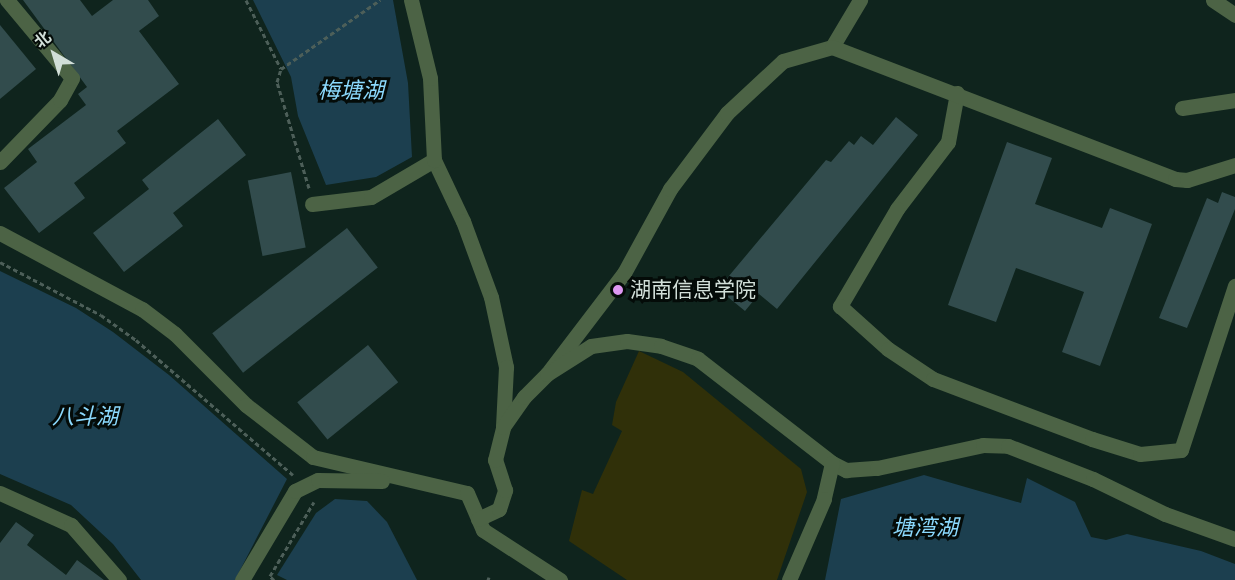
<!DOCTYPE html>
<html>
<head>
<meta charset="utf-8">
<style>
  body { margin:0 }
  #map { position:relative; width:1235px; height:580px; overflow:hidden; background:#0f241d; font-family:"Fira Sans","Noto Sans SC",sans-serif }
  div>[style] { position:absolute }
  .green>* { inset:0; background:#303009 }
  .water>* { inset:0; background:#1c3f4f }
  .building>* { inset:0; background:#324c4d; transform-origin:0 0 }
  .path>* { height:3px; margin-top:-1.5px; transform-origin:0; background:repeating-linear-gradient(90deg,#4d5f59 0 4.5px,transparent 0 7.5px) }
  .minor>* { height:15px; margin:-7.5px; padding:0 7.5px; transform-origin:7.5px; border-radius:7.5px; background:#4c6345 }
  .dots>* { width:16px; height:16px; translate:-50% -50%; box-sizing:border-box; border:3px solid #040b08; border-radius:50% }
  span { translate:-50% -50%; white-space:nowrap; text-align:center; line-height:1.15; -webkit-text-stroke:6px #040b08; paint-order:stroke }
  .poi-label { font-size:21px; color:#d2dfd9 }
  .left { translate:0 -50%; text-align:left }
  .water-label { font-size:22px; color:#8bd9fd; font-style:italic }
  .north { position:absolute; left:24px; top:24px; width:60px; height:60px; -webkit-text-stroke:4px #040b08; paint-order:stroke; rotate:322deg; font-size:16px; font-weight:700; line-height:24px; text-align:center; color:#d2dfd9 }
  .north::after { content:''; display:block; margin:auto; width:21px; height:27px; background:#d2dfd9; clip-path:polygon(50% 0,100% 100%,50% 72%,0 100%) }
</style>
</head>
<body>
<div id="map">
  <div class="green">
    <i style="clip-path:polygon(639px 351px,683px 372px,801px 469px,807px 492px,777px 580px,627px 580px,569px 541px,582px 490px,593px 494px,622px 431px,612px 425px,616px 402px)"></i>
  </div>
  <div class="water">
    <i style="clip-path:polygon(253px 0,393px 0,408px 83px,412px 157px,376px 177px,326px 185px,298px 116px,291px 77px)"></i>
    <i style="clip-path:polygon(0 271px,76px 308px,113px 332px,169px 375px,287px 479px,235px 580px,141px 580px,113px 544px,71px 505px,0 474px)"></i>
    <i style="clip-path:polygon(924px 475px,1021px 503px,1027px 478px,1075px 502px,1091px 537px,1106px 540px,1127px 534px,1201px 551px,1235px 564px,1235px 580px,825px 580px,841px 499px)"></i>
    <i style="clip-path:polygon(335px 499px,367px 501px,387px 522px,417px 580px,287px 580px,277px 575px,316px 513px)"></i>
  </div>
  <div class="building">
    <i style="clip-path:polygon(23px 0,80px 0,92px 16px,113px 0,148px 0,159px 16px,139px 31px,179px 84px,117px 131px,126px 143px,74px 183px,85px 198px,39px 233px,4px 188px,37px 162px,28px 149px,86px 105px,78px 94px,87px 87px)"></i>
    <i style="clip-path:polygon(0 25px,36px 69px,0 99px)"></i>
    <i style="clip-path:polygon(896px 117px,918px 135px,777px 309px,759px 294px,745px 311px,718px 289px,826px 160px,831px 162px,849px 141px,854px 145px,861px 136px,873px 145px)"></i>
    <i style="clip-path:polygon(218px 119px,246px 155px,173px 213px,183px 226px,124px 272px,93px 233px,149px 189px,142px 180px)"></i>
    <i style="clip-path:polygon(1007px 142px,1052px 158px,1035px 204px,1102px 228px,1110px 208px,1152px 224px,1100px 366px,1062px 352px,1084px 292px,1016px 268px,996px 322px,948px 305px)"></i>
    <i style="left:291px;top:172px;width:77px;height:44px;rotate:79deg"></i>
    <i style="clip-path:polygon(1222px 192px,1235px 197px,1235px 209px,1187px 328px,1159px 318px,1207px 198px,1218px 203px)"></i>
    <i style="left:347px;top:228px;width:50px;height:171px;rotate:52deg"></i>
    <i style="left:368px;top:345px;width:48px;height:91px;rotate:51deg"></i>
    <i style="clip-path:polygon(16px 522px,34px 535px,27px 545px,66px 575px,77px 560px,104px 580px,0 580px,0 543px)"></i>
  </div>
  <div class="path">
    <i style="left:246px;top:0;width:77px;rotate:63.1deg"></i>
    <i style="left:309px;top:188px;width:111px;rotate:-106.8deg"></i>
    <i style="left:277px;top:82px;width:14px;rotate:-73deg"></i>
    <i style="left:281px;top:69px;width:121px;rotate:-34.9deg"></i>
    <i style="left:0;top:262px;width:114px;rotate:27.7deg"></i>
    <i style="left:101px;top:315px;width:43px;rotate:35.5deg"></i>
    <i style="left:136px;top:340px;width:207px;rotate:40.7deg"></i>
    <i style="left:274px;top:580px;width:6px;rotate:-135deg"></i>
    <i style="left:270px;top:576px;width:86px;rotate:-59.3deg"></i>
    <i style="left:488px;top:580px;width:3px;rotate:-72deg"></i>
  </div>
  <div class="minor">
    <i style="left:1213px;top:0;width:27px;rotate:34deg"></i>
    <i style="left:832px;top:47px;width:55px;rotate:-59.2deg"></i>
    <i style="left:957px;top:93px;width:50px;rotate:100.4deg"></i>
    <i style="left:948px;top:142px;width:84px;rotate:127.3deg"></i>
    <i style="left:897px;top:209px;width:113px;rotate:120.4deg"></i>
    <i style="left:840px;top:306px;width:64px;rotate:41.9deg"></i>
    <i style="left:888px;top:349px;width:54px;rotate:33.7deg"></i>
    <i style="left:933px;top:379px;width:170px;rotate:20.7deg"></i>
    <i style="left:1092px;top:439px;width:50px;rotate:17.4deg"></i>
    <i style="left:1140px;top:454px;width:41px;rotate:-5.6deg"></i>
    <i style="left:1181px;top:450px;width:173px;rotate:-71.8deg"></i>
    <i style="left:1182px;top:108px;width:54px;rotate:-8.6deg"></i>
    <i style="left:434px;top:160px;width:68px;rotate:64.6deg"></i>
    <i style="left:463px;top:221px;width:81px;rotate:69.8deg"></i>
    <i style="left:491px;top:297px;width:72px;rotate:77.9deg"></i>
    <i style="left:506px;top:367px;width:59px;rotate:92.9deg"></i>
    <i style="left:0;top:162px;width:86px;rotate:-45.9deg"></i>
    <i style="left:60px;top:100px;width:25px;rotate:-61deg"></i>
    <i style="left:72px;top:78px;width:102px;rotate:-129.8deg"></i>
    <i style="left:312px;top:204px;width:59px;rotate:-6.8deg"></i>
    <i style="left:371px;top:197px;width:73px;rotate:-30.4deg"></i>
    <i style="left:434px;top:160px;width:82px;rotate:-92.8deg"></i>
    <i style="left:430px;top:78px;width:80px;rotate:-103.7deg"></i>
    <i style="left:0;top:233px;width:161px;rotate:28.2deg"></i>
    <i style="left:142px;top:309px;width:41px;rotate:37.1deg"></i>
    <i style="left:175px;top:334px;width:100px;rotate:45deg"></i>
    <i style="left:246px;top:405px;width:85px;rotate:37.8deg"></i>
    <i style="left:313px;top:457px;width:158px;rotate:13.2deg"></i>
    <i style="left:467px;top:493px;width:40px;rotate:66.6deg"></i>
    <i style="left:483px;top:530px;width:92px;rotate:33deg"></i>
    <i style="left:547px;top:374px;width:127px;rotate:-52.7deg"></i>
    <i style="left:624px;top:273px;width:96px;rotate:-61.3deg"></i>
    <i style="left:670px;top:189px;width:95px;rotate:-53.1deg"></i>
    <i style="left:727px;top:113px;width:76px;rotate:-42.9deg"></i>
    <i style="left:783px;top:61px;width:51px;rotate:-15.9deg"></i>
    <i style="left:832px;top:47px;width:368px;rotate:21deg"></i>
    <i style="left:1175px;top:179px;width:12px;rotate:5deg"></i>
    <i style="left:1187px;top:180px;width:50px;rotate:-17.4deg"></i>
    <i style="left:832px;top:463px;width:16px;rotate:27deg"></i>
    <i style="left:846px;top:470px;width:31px;rotate:-4deg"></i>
    <i style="left:877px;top:468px;width:108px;rotate:-12.2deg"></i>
    <i style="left:983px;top:445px;width:25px;rotate:2deg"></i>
    <i style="left:1008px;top:446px;width:91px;rotate:21.2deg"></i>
    <i style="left:1093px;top:479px;width:80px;rotate:25.9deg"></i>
    <i style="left:1165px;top:514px;width:74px;rotate:19.7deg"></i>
    <i style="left:0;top:493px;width:78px;rotate:24.3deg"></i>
    <i style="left:71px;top:525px;width:73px;rotate:48.9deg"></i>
    <i style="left:478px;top:519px;width:23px;rotate:-25deg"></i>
    <i style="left:499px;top:509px;width:20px;rotate:-72deg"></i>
    <i style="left:505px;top:490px;width:32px;rotate:-108deg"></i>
    <i style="left:495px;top:460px;width:34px;rotate:-76deg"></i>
    <i style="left:503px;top:427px;width:37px;rotate:-55deg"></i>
    <i style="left:524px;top:397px;width:33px;rotate:-45deg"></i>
    <i style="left:547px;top:374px;width:52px;rotate:-32.5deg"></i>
    <i style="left:591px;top:346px;width:36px;rotate:-8deg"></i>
    <i style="left:627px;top:341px;width:34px;rotate:8deg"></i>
    <i style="left:661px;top:346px;width:39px;rotate:19deg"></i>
    <i style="left:698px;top:359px;width:170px;rotate:37.8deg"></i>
    <i style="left:832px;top:463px;width:37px;rotate:103deg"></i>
    <i style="left:824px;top:499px;width:88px;rotate:113.4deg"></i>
    <i style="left:242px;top:580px;width:104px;rotate:-59.2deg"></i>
    <i style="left:295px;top:491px;width:25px;rotate:-26deg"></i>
    <i style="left:318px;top:480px;width:64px;rotate:0.9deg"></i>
  </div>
  <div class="dots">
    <i style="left:618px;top:290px;background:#de98f2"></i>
  </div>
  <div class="poi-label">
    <span class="left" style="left:630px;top:290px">湖南信息学院</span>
  </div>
  <div class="water-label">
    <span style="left:351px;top:91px">梅塘湖</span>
    <span style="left:85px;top:417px">八斗湖</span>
    <span style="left:925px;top:528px">塘湾湖</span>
  </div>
  <div class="north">北</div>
</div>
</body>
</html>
